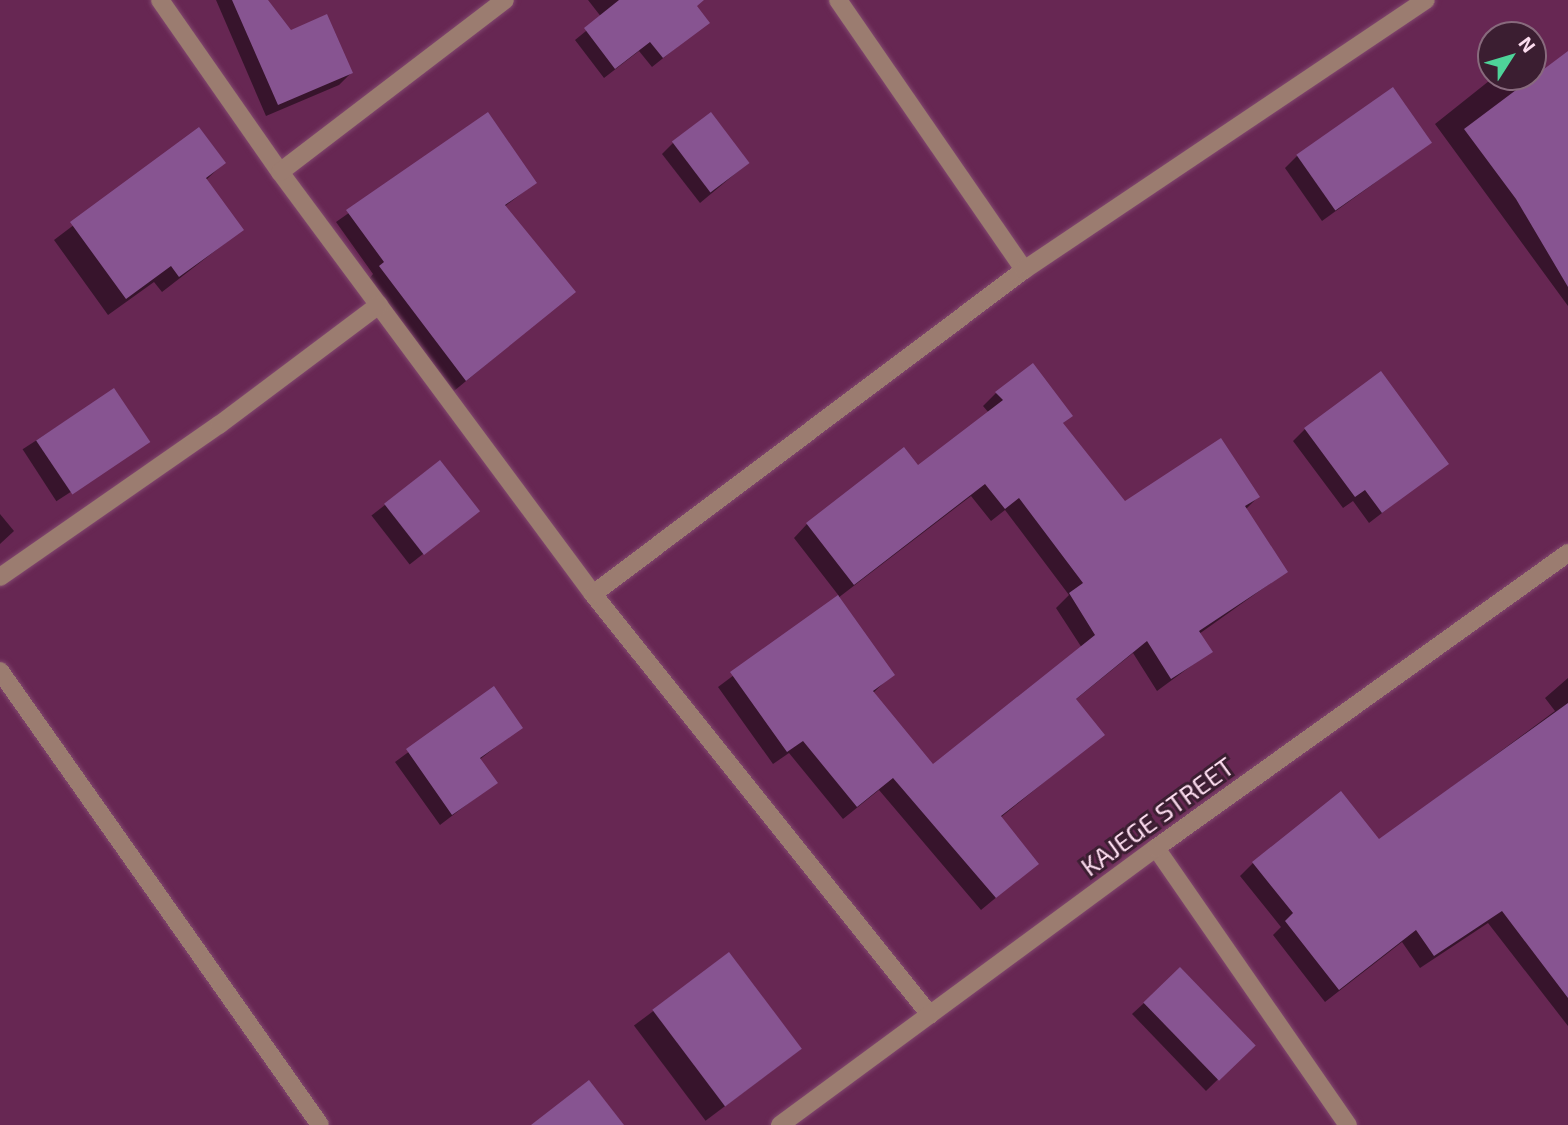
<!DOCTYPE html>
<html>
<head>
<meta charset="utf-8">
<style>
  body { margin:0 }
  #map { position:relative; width:1568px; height:1125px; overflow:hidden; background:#672753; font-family:"Exo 2",sans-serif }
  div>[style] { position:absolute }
  .shadow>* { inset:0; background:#0007; transform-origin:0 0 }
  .building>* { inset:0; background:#875491; transform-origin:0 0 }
  .roads { filter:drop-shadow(0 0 2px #82486f) drop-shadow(0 0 2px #82486f) }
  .minor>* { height:18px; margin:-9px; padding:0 9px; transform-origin:9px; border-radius:9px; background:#9b7c70 }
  span { translate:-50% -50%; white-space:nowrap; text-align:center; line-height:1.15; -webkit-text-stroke:6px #3b1e31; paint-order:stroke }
  .street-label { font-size:26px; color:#fcdcef }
  .north { position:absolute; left:1477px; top:21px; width:70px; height:70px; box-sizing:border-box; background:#3b1e31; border:2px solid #886a7d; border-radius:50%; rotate:53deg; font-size:19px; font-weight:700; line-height:28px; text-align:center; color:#fcdcef }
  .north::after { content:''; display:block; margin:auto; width:24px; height:32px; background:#4ed399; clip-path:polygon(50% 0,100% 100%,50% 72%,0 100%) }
</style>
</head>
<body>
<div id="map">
  <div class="shadow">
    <i style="clip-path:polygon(216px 0,266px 0,290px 32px,351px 73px,339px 85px,266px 116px)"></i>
    <i style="clip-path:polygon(588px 0,699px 0,693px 4px,707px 23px,652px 67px,639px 51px,604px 78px,575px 40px,602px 18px)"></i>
    <i style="clip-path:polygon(1568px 53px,1568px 306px,1435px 124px,1494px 77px,1532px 80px)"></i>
    <i style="clip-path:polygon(488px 115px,535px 183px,504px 207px,574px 292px,454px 391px,369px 279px,373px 274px,336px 222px)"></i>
    <i style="clip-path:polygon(199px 130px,224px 163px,206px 180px,242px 230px,162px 292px,154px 282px,108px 315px,54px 240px)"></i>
    <i style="clip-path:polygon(674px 142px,748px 163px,700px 203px,662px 154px)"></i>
    <i style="clip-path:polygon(1430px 143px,1322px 221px,1285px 168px,1297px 156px)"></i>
    <i style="left:114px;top:390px;width:62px;height:109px;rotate:57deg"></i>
    <i style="clip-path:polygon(evenodd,996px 393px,1071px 416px,1062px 424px,1125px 503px,1258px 497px,1245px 510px,1286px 572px,1199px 634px,1210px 652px,1157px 691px,1133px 653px,1075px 700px,1102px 735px,1000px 818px,1037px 864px,981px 910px,879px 790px,843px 819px,789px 753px,773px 764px,718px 687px,839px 596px,794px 538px,807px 524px,918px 468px,989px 413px,983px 406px,996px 393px,971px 496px,991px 521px,1005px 510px,1069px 595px,1056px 608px,1082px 648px,933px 767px,873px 693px,892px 675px,838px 598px,971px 496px)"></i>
    <i style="clip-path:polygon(1305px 429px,1447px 463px,1369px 523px,1353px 501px,1343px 508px,1293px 441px)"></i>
    <i style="left:440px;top:462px;width:62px;height:87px;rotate:52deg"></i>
    <i style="clip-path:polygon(0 514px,14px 531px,0 544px)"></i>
    <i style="clip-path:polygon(1568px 678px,1568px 1026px,1488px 923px,1420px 968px,1402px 942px,1325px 1002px,1273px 935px,1281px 927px,1240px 876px,1253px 863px,1379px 841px,1555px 711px,1545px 698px)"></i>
    <i style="clip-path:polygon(494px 689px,521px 727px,479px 760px,495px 783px,440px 825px,395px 762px)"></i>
    <i style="left:729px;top:954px;width:119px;height:119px;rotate:53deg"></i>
    <i style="clip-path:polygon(1144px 1003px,1252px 1046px,1206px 1091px,1132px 1014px)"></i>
  </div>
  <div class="building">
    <i style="clip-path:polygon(232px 0,268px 0,291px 30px,327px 14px,353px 73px,278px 105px)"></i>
    <i style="clip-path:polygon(619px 0,704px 0,697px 6px,710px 23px,663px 58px,650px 42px,615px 69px,584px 28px)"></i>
    <i style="clip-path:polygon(1568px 51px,1568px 287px,1516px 199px,1464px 129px)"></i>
    <i style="left:1393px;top:87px;width:68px;height:118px;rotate:55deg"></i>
    <i style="clip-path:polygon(488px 112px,537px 183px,505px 205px,576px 292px,466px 381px,379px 266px,384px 262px,346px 210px)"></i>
    <i style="left:711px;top:112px;width:64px;height:49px;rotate:53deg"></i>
    <i style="clip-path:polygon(199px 127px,226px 163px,206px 178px,244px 230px,179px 277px,171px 266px,126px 299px,70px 222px)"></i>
    <i style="clip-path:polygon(1033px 363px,1073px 416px,1063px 423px,1125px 501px,1221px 438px,1260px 497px,1245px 506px,1288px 572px,1199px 631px,1213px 652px,1171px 679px,1147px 641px,1076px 699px,1105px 735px,1001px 816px,1039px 864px,996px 898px,893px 778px,857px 807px,803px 741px,787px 752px,730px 672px,838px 595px,895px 675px,873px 691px,933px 764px,1095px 635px,1069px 593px,1083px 583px,1019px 498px,1005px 509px,985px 484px,854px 585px,806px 523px,904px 447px,918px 465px,1003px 400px,995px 392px)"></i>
    <i style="clip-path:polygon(1381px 371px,1449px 464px,1382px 513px,1365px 490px,1355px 497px,1304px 428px)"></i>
    <i style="left:114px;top:388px;width:65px;height:94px;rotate:56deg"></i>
    <i style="left:440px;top:460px;width:65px;height:71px;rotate:52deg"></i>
    <i style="clip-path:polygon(494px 686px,523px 728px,480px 758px,498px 783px,452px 815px,406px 749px)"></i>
    <i style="clip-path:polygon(1568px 703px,1568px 998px,1502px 911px,1434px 956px,1416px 930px,1339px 990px,1285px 921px,1293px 913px,1252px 862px,1341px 791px,1379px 839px)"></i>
    <i style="left:729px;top:952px;width:121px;height:96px;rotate:53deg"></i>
    <i style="left:1180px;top:967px;width:109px;height:51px;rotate:46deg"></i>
    <i style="clip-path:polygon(589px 1080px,624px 1125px,531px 1125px)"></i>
  </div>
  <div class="roads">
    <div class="minor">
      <i style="left:160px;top:0;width:210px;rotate:55.1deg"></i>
      <i style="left:280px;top:172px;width:525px;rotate:53.44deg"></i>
      <i style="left:593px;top:594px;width:539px;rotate:51.32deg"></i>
      <i style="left:838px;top:0;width:328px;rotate:55.4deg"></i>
      <i style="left:280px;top:172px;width:283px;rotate:-37.4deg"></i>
      <i style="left:0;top:577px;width:267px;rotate:-34.8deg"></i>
      <i style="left:219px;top:425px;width:200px;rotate:-36.9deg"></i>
      <i style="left:593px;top:594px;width:539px;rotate:-36.93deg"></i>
      <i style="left:1024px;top:270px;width:484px;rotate:-33.9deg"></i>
      <i style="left:0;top:671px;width:555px;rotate:54.82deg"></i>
      <i style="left:1156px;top:848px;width:337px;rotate:55.3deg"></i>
      <i style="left:780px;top:1125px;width:467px;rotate:-36.4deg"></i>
      <i style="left:1156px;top:848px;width:507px;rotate:-35.6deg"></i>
    </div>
  </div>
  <div class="street-label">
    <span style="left:1157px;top:816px;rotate:-36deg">KAJEGE STREET</span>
  </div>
  <div class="north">N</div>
</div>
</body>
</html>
